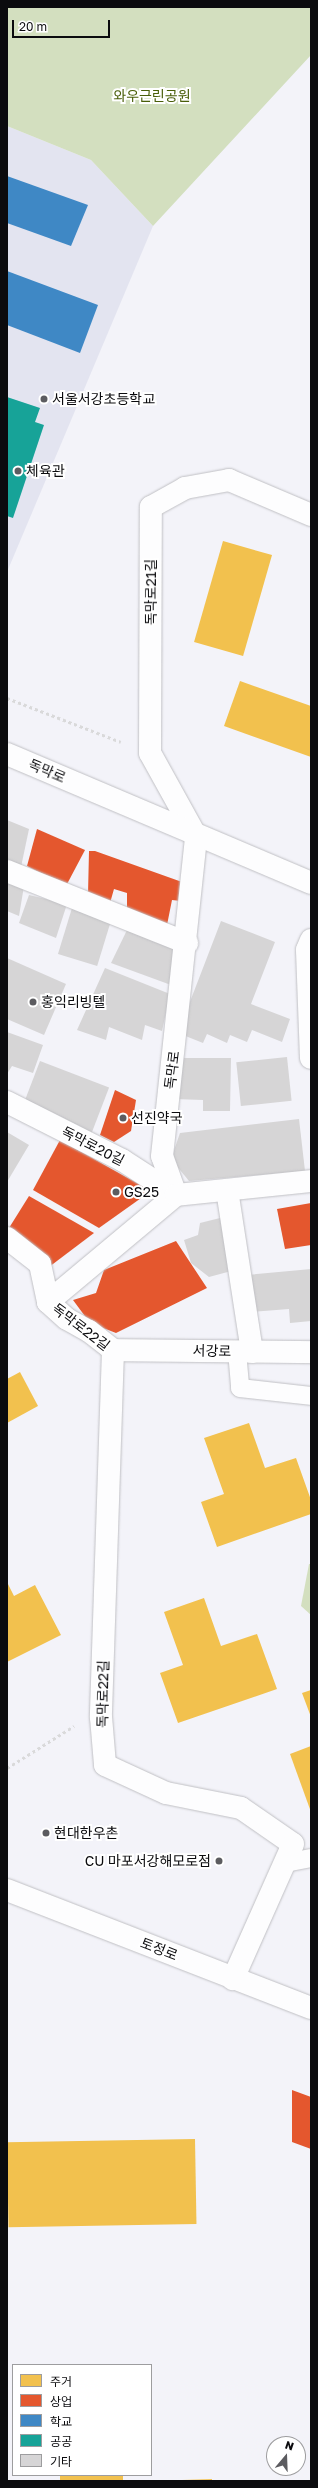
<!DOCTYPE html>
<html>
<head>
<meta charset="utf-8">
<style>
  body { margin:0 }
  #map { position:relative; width:318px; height:2488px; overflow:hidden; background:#f3f3f9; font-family:"Golos Text","Noto Sans KR",sans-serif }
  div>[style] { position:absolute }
  .built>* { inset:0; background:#e3e4f0 }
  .green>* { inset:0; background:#d3dfbf }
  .homes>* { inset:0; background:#f2c14e; transform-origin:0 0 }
  .shops>* { inset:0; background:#e4572e }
  .schools>* { inset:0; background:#3f88c5 }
  .public>* { inset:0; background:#17a398 }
  .building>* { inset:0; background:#d6d5d6; transform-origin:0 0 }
  .path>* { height:2.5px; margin-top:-1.25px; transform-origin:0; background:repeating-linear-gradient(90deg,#d9d9da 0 3px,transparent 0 6px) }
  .roads { filter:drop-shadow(0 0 1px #c0c0c4) drop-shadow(0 0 1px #c0c0c4) }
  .service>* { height:18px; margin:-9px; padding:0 9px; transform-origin:9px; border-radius:9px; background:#fdfdfe }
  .minor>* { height:22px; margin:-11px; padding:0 11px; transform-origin:11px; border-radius:11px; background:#fdfdfe }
  .secondary>* { height:22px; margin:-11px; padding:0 11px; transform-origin:11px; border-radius:11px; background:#fdfdfe }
  .dots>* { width:11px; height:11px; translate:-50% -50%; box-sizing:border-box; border:2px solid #fff; border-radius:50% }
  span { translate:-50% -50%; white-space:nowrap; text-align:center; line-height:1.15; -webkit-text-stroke:4px #fff; paint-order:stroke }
  .park-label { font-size:14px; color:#495e09 }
  .poi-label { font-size:14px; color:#0b0b0e }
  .left { translate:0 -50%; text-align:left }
  .right { translate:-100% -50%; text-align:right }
  .street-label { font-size:14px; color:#0b0b0e }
  .frame { position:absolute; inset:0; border:8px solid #0b0b0e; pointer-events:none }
  .legend { position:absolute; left:12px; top:2364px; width:140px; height:112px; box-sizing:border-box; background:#fff; border:1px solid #9d9d9f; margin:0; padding:5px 7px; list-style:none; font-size:12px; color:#0b0b0e }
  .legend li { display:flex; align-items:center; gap:8px; height:20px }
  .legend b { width:20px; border:1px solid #9d9d9f }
  .north { position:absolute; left:266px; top:2436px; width:40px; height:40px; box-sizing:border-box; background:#fff; border:1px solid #9d9d9f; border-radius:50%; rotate:19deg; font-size:11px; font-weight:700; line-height:16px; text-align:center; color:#0b0b0e }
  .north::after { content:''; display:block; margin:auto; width:14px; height:18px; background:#5c5c60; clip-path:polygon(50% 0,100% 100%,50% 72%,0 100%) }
  .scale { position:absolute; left:12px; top:20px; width:98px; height:18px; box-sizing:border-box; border:2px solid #0b0b0e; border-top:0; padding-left:5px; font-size:12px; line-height:14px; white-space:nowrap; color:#0b0b0e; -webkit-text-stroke:3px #fff; paint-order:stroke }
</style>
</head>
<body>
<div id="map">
  <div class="built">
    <i style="clip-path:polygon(7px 126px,91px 160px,153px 226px,7px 572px)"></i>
  </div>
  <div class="green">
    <i style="clip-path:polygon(7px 7px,311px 7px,311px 55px,153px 226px,91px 160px,7px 126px)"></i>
    <i style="clip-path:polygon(309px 1564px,311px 1564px,311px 1615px,301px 1606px)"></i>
  </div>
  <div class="homes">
    <i style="left:223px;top:541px;width:51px;height:105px;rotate:16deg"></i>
    <i style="clip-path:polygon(240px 681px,311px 706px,311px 757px,224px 726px)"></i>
    <i style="clip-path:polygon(20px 1372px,38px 1406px,7px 1423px,7px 1379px)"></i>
    <i style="clip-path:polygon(249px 1423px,265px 1468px,296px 1458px,311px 1500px,311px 1514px,217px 1547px,201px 1502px,224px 1494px,204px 1438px)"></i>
    <i style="clip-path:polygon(7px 1582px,14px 1596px,35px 1585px,61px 1635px,7px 1662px)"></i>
    <i style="clip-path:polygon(204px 1598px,221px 1646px,257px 1634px,277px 1689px,178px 1723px,160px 1673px,183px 1665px,164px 1612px)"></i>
    <i style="clip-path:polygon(311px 1690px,311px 1717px,302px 1693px)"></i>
    <i style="clip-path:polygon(311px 1746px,311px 1812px,290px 1754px)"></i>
    <i style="left:195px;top:2139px;width:85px;height:188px;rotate:89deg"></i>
    <i style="left:60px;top:2475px;width:63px;height:6px"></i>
    <i style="clip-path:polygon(212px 2479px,212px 2481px,182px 2481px,182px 2480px)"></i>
  </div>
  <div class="shops">
    <i style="clip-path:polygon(37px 829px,85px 850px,66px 886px,27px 866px)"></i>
    <i style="clip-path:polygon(89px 851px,95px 851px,182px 882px,181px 901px,172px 900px,167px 925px,127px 910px,127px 893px,114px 889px,110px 903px,88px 894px)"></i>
    <i style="clip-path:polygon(115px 1090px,136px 1100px,131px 1131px,114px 1142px,100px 1135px)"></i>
    <i style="clip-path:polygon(60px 1140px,151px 1191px,99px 1228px,33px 1190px)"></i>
    <i style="clip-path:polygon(29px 1196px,94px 1233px,49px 1267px,9px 1228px)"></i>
    <i style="clip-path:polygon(311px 1203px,311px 1245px,285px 1249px,277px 1209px)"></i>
    <i style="clip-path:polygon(176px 1241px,207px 1288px,116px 1333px,90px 1323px,73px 1300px,96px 1293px,104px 1270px)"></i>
    <i style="clip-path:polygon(292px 2090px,311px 2097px,311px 2149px,292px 2142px)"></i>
  </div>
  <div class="schools">
    <i style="clip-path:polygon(7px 176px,88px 205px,71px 246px,7px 223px)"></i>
    <i style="clip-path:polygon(7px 271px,98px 305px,80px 353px,7px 325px)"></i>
  </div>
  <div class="public">
    <i style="clip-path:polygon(7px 397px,40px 408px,35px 422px,44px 425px,13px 518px,7px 516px)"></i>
  </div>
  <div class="building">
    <i style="clip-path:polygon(7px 820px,29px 829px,21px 867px,7px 861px)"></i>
    <i style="clip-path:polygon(7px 879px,24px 886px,19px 916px,7px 911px)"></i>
    <i style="clip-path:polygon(29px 895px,67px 904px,56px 938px,19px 923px)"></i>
    <i style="left:72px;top:908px;width:41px;height:48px;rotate:17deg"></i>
    <i style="clip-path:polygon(221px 921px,275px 942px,251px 1004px,290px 1019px,282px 1042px,252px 1030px,247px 1042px,230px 1035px,227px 1043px,207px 1034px,203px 1043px,178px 1033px)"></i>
    <i style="clip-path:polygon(128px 928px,180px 949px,171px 985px,111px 963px)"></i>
    <i style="clip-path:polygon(7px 958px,66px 984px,44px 1035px,7px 1019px)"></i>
    <i style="clip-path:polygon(105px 968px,170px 994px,162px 1031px,145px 1025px,142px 1040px,109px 1027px,106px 1040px,77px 1030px)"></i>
    <i style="clip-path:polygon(7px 1032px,43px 1045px,33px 1073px,12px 1066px,7px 1074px)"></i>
    <i style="left:287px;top:1057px;width:44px;height:51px;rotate:84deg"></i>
    <i style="clip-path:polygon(175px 1058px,231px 1058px,230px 1111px,203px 1111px,203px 1100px,174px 1099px)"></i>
    <i style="left:40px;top:1061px;width:74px;height:49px;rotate:21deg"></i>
    <i style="clip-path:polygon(299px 1119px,305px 1171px,189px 1181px,171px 1159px,180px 1133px)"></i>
    <i style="clip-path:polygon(7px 1132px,29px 1145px,7px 1182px)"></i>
    <i style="clip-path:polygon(224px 1217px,235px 1270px,209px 1277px,191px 1263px,184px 1240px,198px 1235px,200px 1223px)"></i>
    <i style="clip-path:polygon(311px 1269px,311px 1321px,290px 1323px,289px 1309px,250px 1312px,247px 1275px)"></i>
  </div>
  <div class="path">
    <i style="left:7px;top:698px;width:122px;rotate:21.1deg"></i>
    <i style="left:7px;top:1768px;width:79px;rotate:-32.1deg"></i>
  </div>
  <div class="roads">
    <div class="service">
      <i style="left:237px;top:1351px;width:37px;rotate:85deg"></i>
      <i style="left:240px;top:1388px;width:71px;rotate:6.4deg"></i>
      <i style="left:285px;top:1863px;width:26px;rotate:-11deg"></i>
    </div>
    <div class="minor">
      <i style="left:7px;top:871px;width:194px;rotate:21.8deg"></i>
      <i style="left:311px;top:940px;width:11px;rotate:112deg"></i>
      <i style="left:307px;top:950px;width:108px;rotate:87.9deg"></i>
      <i style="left:7px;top:1102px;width:129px;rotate:26.8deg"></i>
      <i style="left:122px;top:1160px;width:64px;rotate:32.9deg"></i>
      <i style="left:227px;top:1190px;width:164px;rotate:81.2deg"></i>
      <i style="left:176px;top:1195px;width:41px;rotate:-109.7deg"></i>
      <i style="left:162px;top:1156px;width:322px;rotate:-83.9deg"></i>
      <i style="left:196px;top:836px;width:95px;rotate:-119deg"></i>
      <i style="left:150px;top:753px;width:246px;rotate:-89.8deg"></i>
      <i style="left:151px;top:507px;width:39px;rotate:-29deg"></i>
      <i style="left:185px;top:488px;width:45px;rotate:-10.3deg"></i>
      <i style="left:229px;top:480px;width:89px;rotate:23.1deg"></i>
      <i style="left:7px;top:1238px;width:42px;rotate:38.2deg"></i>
      <i style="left:40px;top:1264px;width:39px;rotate:78deg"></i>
      <i style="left:48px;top:1302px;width:25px;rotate:42deg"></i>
      <i style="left:67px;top:1319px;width:25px;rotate:29deg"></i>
      <i style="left:89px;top:1331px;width:31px;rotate:38deg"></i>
      <i style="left:113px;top:1350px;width:367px;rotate:91.9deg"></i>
      <i style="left:101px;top:1717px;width:48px;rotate:85.2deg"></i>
      <i style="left:105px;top:1765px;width:67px;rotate:24.7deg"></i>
      <i style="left:166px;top:1793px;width:76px;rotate:11.3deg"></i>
      <i style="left:241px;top:1808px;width:63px;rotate:34.7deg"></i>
      <i style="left:293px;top:1844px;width:148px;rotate:114deg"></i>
      <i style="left:48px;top:1302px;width:167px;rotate:-39.9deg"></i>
      <i style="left:176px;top:1195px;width:136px;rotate:-5.9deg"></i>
      <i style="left:113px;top:1350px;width:198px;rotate:0.6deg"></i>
    </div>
    <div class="secondary">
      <i style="left:7px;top:754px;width:330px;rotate:23deg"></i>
      <i style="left:7px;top:1890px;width:326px;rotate:21.2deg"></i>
    </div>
  </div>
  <div class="dots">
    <i style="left:44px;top:399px;background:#5c5c60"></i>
    <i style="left:18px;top:471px;background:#5c5c60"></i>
    <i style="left:33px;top:1002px;background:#5c5c60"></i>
    <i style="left:123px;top:1118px;background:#5c5c60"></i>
    <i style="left:116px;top:1192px;background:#5c5c60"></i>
    <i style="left:46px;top:1833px;background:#5c5c60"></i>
    <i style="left:219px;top:1861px;background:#5c5c60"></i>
  </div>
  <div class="park-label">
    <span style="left:152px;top:96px">와우근린공원</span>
  </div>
  <div class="poi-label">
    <span class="left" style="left:52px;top:399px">서울서강초등학교</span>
    <span class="left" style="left:26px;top:471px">체육관</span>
    <span class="left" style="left:41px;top:1002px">홍익리빙텔</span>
    <span class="left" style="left:131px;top:1118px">선진약국</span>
    <span class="left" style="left:124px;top:1192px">GS25</span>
    <span class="left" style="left:54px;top:1833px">현대한우촌</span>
    <span class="right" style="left:211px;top:1861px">CU 마포서강해모로점</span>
  </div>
  <div class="street-label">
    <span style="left:151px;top:592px;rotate:-90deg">독막로21길</span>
    <span style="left:47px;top:771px;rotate:23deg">독막로</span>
    <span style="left:172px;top:1070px;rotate:-83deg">독막로</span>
    <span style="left:93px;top:1146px;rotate:27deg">독막로20길</span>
    <span style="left:81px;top:1327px;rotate:37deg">독막로22길</span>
    <span style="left:212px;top:1351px;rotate:1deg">서강로</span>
    <span style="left:103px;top:1694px;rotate:-89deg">독막로22길</span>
    <span style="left:159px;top:1949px;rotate:21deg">토정로</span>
  </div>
  <div class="frame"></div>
  <ul class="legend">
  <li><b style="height:11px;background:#f2c14e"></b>주거</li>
  <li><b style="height:11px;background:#e4572e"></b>상업</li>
  <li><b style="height:11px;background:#3f88c5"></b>학교</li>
  <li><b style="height:11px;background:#17a398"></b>공공</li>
  <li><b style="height:11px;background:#d6d5d6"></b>기타</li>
  </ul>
  <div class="north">N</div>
  <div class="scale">20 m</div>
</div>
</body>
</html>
